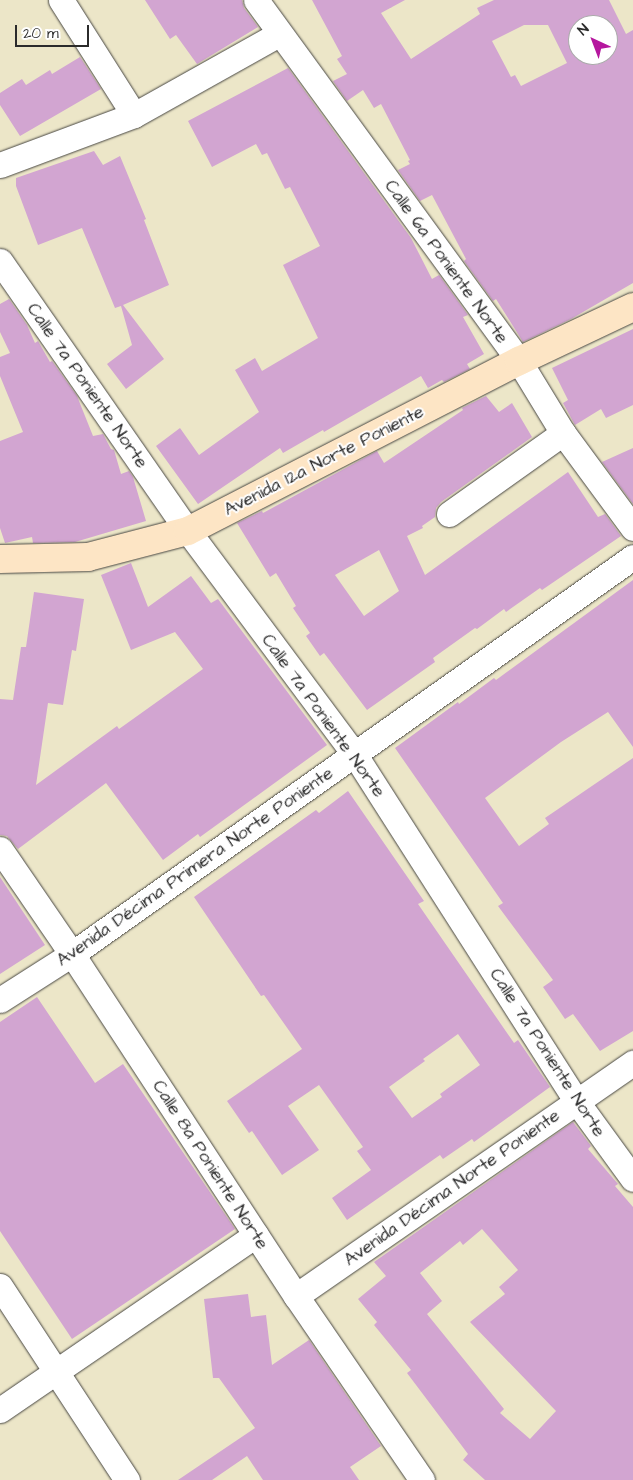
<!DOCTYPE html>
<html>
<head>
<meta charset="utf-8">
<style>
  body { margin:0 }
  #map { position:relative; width:633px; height:1480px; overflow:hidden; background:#ece6c8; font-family:"Architects Daughter",sans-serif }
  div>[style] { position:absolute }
  .building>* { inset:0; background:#d2a5d1 }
  .roads { filter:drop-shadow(0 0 1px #484743) drop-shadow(0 0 1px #484743) }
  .street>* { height:25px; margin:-12.5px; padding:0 12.5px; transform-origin:12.5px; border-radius:12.5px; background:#fff }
  .secondary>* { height:28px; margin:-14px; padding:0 14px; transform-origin:14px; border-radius:14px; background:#fde5c5 }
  span { translate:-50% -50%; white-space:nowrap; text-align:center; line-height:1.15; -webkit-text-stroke:4px #fff; paint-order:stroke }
  .street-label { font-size:18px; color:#2b2b2b }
  .north { position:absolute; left:568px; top:15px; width:50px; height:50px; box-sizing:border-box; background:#fff; border:1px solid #aaa; border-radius:50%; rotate:317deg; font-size:14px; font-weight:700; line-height:20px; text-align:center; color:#2b2b2b }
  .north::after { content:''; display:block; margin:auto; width:18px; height:22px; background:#b5179e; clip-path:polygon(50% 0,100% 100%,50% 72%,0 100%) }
  .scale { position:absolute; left:15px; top:25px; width:74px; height:22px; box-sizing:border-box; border:2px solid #2b2b2b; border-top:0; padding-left:6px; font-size:15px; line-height:18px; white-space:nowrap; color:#2b2b2b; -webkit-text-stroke:4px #fff; paint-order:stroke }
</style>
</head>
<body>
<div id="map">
  <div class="building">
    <i style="clip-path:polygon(145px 0,242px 0,244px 8px,258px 27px,197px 64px,176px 35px,170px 39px)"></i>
    <i style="clip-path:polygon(evenodd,312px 0,405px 0,381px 13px,411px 59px,480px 14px,477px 8px,494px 0,609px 0,626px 34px,633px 30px,633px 283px,571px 319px,523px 342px,496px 299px,493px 301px,464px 261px,466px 259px,432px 195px,420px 201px,398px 170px,410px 164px,408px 161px,410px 160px,381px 104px,374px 108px,363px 90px,347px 101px,333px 81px,347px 74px,337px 59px,342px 56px,312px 0,524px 25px,548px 25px,567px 63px,521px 86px,515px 75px,511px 77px,492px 41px,524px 25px,312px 0,578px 25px,608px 25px,608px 55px,578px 55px,578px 25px)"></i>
    <i style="clip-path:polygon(80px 57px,101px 89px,20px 136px,0 105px,0 93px,22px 79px,26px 85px,50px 70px,52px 74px)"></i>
    <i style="clip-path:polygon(288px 68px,411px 238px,432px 279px,439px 275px,468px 315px,463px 317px,484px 354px,467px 364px,470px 369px,444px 382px,442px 380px,428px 388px,421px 376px,324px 432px,323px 430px,283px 453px,280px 448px,198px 504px,156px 446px,180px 428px,199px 455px,259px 412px,235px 370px,255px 358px,262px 371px,318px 338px,283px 265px,320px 246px,290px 187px,285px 189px,267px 153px,262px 155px,256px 144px,212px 167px,188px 121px)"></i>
    <i style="clip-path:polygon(94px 151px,103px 165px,120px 156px,146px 219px,144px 220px,169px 285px,123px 305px,164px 359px,126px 389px,107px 364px,132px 345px,121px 306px,115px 308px,82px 228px,38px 245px,16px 186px,16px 178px)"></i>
    <i style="clip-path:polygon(9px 299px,27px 325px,35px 343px,38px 341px,50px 362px,52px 361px,77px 396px,93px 436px,103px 434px,111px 449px,114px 450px,121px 474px,129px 471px,133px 477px,146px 521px,75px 542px,33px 543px,32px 537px,5px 543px,0 528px,0 441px,23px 432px,0 376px,0 357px,10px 353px,0 332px,0 304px)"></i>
    <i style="clip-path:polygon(633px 329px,633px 405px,606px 418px,601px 409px,575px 425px,563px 403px,568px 400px,552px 368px)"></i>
    <i style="clip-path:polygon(evenodd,486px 396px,499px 412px,512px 403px,532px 437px,441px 502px,436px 508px,435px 517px,422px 526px,423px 528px,407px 536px,425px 575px,568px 472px,598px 517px,605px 514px,621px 536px,542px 590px,540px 588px,506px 612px,504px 609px,477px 629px,475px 628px,433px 658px,435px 662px,367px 710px,324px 653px,320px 656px,306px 636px,310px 633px,293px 608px,296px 606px,276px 573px,270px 577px,237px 523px,262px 511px,263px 513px,377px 451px,384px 463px,463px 410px,462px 408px,486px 396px,379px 550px,399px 591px,364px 616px,335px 575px,379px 550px)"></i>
    <i style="clip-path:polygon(633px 448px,633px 504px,602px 462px)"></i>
    <i style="clip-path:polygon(131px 563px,148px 607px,191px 576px,211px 603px,218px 599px,327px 745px,200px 837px,198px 834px,163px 860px,106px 783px,18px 849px,7px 836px,0 835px,0 699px,13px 700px,21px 647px,26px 647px,34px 592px,84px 599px,76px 651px,72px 650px,63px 705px,48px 703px,36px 785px,117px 726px,119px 729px,203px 669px,175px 632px,131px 650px,101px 575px)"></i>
    <i style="clip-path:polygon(633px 580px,633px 747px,608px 712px,561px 742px,485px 798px,519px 846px,549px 824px,545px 818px,633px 758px,633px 1031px,600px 1051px,573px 1014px,565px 1019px,543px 987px,553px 980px,498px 906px,503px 903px,395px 748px,458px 702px,459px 704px,494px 678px,496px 680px)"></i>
    <i style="clip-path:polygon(evenodd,348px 791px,424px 901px,418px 904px,514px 1043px,518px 1040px,550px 1087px,474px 1142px,472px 1139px,443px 1159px,440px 1155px,347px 1220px,332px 1198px,371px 1170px,357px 1151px,363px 1147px,319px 1085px,288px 1106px,319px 1150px,282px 1175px,252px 1131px,249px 1133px,227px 1101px,302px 1049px,264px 995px,261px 996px,194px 897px,316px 810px,319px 813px,348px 791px,458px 1034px,480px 1065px,440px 1094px,442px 1097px,412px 1118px,389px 1087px,425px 1061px,423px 1059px,458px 1034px)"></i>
    <i style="clip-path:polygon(0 877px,45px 945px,0 974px)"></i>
    <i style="clip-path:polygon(37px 997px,95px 1083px,123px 1064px,235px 1229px,72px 1339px,0 1231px,0 1022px)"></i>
    <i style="clip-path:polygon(evenodd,573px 1122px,591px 1146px,588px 1149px,618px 1184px,615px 1186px,633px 1207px,633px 1480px,485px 1480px,463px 1460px,468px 1454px,407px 1373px,411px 1370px,374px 1325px,377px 1322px,358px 1299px,386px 1276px,374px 1262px,573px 1122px,482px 1229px,518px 1270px,499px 1287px,505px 1294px,470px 1322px,556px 1411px,530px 1439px,500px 1413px,504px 1409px,427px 1314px,442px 1301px,420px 1273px,460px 1241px,463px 1245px,482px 1229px)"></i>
    <i style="clip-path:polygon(248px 1294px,251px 1317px,266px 1315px,272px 1365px,309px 1340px,381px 1446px,350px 1467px,359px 1480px,263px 1480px,247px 1456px,212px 1480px,178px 1480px,255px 1428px,219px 1378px,213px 1378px,204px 1299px)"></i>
  </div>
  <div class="roads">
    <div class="street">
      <i style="left:61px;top:0;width:136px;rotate:57.6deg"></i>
      <i style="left:256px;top:0;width:447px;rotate:53.9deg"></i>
      <i style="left:519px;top:361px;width:84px;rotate:58.6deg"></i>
      <i style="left:563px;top:433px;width:118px;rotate:53.6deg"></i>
      <i style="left:0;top:165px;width:143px;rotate:-20.5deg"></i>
      <i style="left:134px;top:115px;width:166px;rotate:-29.2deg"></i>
      <i style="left:0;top:261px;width:329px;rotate:55.2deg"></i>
      <i style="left:188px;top:531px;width:279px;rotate:53.3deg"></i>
      <i style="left:355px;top:755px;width:412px;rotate:57.4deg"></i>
      <i style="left:577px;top:1102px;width:95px;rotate:54deg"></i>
      <i style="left:449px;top:514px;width:140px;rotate:-35.4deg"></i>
      <i style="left:0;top:849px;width:127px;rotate:55.6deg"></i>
      <i style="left:72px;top:954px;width:409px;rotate:56.8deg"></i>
      <i style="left:296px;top:1296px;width:223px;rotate:55.6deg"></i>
      <i style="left:0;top:1000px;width:85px;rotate:-32.6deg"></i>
      <i style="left:72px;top:954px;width:687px;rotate:-35.29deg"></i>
      <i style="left:0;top:1286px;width:232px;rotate:56.8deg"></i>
      <i style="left:296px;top:1296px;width:410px;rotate:-34.7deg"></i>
      <i style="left:0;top:1410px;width:310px;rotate:-34.4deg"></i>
    </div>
    <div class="secondary">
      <i style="left:0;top:559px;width:88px;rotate:-1.3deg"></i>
      <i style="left:88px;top:557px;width:103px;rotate:-14.6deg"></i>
      <i style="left:188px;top:531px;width:372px;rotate:-27.2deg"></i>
      <i style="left:519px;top:361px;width:126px;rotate:-25.3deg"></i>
    </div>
  </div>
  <div class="street-label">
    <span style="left:446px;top:262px;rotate:54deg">Calle 6a Poniente Norte</span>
    <span style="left:87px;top:386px;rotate:55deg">Calle 7a Poniente Norte</span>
    <span style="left:324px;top:461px;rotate:-27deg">Avenida 12a Norte Poniente</span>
    <span style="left:323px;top:716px;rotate:54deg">Calle 7a Poniente Norte</span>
    <span style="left:195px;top:867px;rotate:-35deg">Avenida Décima Primera Norte Poniente</span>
    <span style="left:547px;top:1053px;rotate:57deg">Calle 7a Poniente Norte</span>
    <span style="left:210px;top:1165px;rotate:57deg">Calle 8a Poniente Norte</span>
    <span style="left:452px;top:1188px;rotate:-35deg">Avenida Décima Norte Poniente</span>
  </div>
  <div class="north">N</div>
  <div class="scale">20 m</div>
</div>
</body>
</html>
